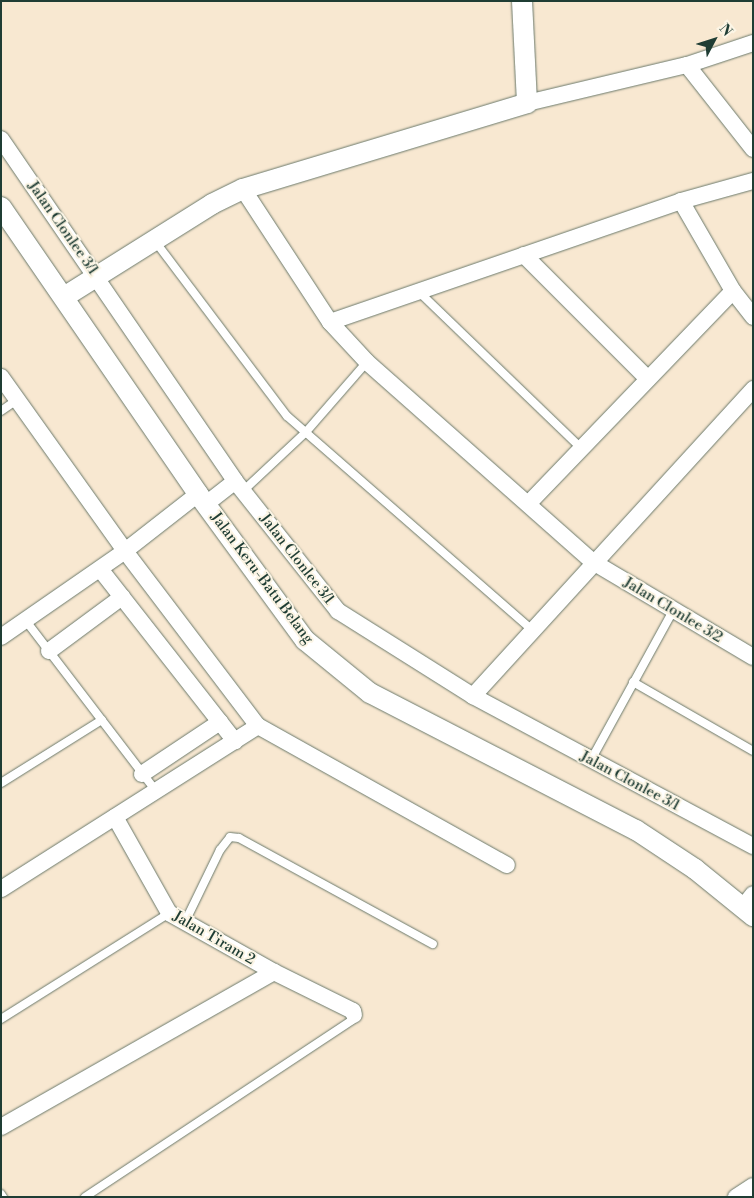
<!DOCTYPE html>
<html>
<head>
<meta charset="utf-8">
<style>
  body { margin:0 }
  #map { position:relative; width:754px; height:1198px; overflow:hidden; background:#f8e8d1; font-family:"Libre Bodoni",serif }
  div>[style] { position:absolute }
  .roads { filter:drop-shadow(0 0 1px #6b796b) drop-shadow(0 0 1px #6b796b) }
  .service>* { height:8px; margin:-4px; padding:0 4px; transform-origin:4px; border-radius:4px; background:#fff }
  .minor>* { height:16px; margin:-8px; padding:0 8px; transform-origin:8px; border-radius:8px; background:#fff }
  .tertiary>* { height:20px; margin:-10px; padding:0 10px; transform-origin:10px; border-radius:10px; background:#fff }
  span { translate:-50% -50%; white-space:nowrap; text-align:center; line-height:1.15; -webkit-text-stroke:4px #fcf5e5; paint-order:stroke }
  .street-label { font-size:15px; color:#1f3d34 }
  .frame { position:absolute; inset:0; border:2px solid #1f3d34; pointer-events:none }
  .north { position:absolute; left:689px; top:15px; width:50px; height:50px; -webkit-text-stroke:4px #fcf5e5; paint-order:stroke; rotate:50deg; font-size:14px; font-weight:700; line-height:20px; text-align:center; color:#1f3d34 }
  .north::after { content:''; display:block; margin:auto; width:18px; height:22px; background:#1f3d34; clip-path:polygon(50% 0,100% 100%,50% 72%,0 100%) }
</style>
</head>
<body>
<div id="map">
  <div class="roads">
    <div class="service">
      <i style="left:155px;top:241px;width:219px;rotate:53deg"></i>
      <i style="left:287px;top:416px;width:325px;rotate:41.1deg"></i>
      <i style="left:419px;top:292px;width:225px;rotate:43.9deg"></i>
      <i style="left:1px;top:411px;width:19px;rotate:-35deg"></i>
      <i style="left:243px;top:491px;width:85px;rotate:-43.1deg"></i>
      <i style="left:305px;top:433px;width:94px;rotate:-48.9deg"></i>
      <i style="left:26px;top:621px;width:214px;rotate:52.6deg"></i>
      <i style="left:633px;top:682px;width:138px;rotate:29.9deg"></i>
      <i style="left:591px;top:760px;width:170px;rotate:-61.2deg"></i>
      <i style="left:1px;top:783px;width:119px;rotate:-32deg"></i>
      <i style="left:185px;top:922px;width:80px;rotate:-64.1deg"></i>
      <i style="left:220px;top:850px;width:16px;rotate:-52deg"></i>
      <i style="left:230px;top:837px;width:9px;rotate:6deg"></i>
      <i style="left:239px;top:838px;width:221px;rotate:28.7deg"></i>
      <i style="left:1px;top:1019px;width:199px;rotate:-32.2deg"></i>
      <i style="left:1px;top:1194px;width:4px;rotate:56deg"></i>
      <i style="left:85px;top:1197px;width:320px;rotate:-33.5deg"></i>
      <i style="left:352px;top:1020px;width:5px;rotate:-68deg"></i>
    </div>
    <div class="minor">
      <i style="left:687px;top:65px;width:107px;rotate:51.8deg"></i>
      <i style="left:527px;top:103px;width:164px;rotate:-13.4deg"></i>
      <i style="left:687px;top:65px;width:70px;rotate:-18.4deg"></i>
      <i style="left:1px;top:139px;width:414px;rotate:55.6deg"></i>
      <i style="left:235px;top:481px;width:166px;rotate:51.6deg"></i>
      <i style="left:338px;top:611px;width:160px;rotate:32.2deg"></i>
      <i style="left:473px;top:696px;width:318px;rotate:28.2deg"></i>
      <i style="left:243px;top:189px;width:159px;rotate:56.8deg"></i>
      <i style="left:330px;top:322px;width:54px;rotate:47.2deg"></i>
      <i style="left:367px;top:362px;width:302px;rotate:41.5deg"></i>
      <i style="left:593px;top:562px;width:186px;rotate:30.7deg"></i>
      <i style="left:681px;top:201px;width:104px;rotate:60deg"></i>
      <i style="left:733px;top:291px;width:33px;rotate:52deg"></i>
      <i style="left:524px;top:255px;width:175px;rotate:45deg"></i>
      <i style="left:330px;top:322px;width:371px;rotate:-19deg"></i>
      <i style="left:681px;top:201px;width:75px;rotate:-15.5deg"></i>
      <i style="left:1px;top:377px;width:214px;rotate:54.5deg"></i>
      <i style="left:125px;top:551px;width:220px;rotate:52.8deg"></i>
      <i style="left:258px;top:726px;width:304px;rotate:147.6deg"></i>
      <i style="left:529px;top:503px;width:294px;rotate:-46.1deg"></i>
      <i style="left:206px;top:504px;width:37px;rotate:-38deg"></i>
      <i style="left:100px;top:569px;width:219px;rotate:51.9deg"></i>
      <i style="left:1px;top:637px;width:151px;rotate:-34.7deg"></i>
      <i style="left:125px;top:551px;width:93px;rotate:-38deg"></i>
      <i style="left:49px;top:651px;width:91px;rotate:-36.5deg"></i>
      <i style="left:473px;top:696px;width:416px;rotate:-47.6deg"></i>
      <i style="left:258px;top:726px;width:285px;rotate:29.2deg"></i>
      <i style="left:142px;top:774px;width:94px;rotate:-33.7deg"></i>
      <i style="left:115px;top:817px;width:110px;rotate:60.6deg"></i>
      <i style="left:169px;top:913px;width:120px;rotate:29.3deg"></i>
      <i style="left:274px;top:972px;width:88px;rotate:26.3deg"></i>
      <i style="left:353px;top:1011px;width:4px;rotate:76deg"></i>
      <i style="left:743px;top:907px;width:16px;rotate:-52deg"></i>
      <i style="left:1px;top:1127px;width:314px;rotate:-29.6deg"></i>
      <i style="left:736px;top:1197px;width:20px;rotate:-33deg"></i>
    </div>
    <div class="tertiary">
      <i style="left:1px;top:207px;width:348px;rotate:55.5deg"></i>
      <i style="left:198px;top:494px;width:181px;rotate:53.8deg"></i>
      <i style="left:305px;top:640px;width:84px;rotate:39.2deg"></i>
      <i style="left:370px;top:693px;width:299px;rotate:27.3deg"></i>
      <i style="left:636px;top:830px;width:71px;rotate:33.5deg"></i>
      <i style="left:695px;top:869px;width:75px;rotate:39deg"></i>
      <i style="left:64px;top:297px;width:175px;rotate:-32.1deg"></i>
      <i style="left:212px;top:204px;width:34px;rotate:-26deg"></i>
      <i style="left:243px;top:189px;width:297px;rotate:-16.8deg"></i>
      <i style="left:527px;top:103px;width:102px;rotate:-92.8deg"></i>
    </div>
  </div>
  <div class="street-label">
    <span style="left:63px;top:228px;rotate:55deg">Jalan Clonlee 3/1</span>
    <span style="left:297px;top:559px;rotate:52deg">Jalan Clonlee 3/1</span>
    <span style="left:262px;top:578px;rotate:53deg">Jalan Keru-Batu Belang</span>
    <span style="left:673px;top:610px;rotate:31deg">Jalan Clonlee 3/2</span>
    <span style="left:630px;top:781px;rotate:28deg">Jalan Clonlee 3/1</span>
    <span style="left:214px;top:938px;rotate:30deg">Jalan Tiram 2</span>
  </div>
  <div class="frame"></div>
  <div class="north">N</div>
</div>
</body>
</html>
